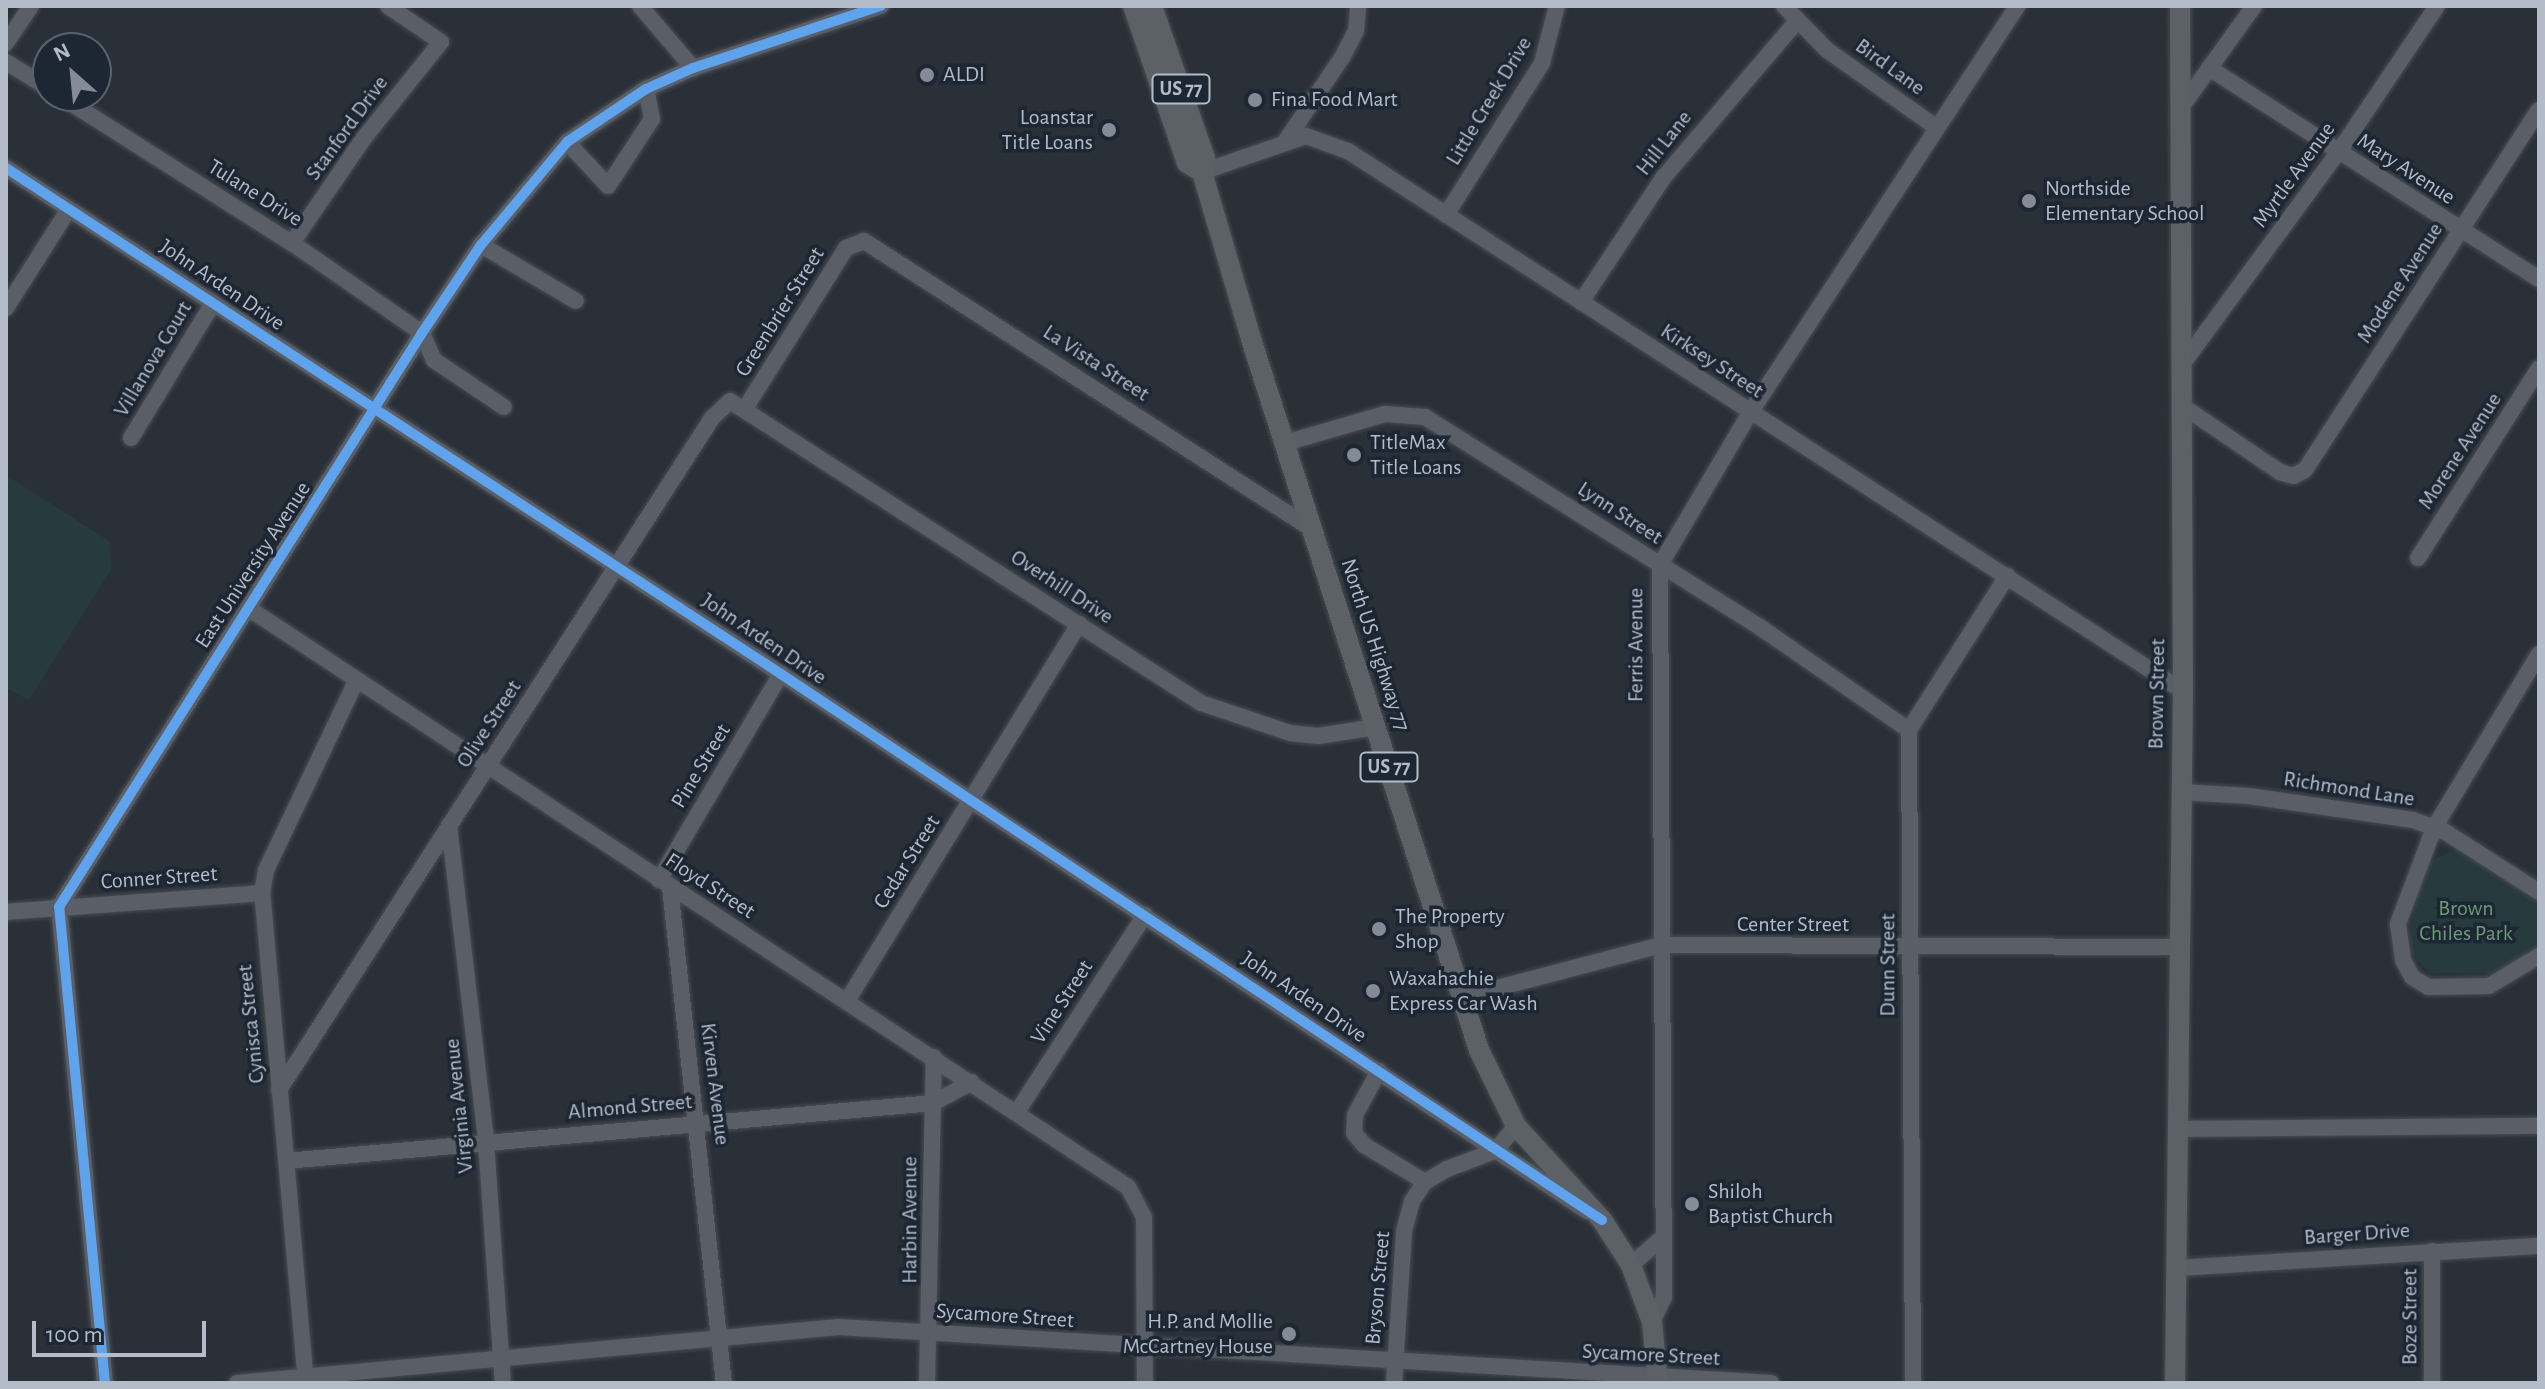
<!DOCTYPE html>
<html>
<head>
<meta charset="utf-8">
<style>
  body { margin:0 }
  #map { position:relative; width:2545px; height:1389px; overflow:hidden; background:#2a3038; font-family:"Alegreya Sans",sans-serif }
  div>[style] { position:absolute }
  .green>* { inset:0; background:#273a3e }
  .roads { filter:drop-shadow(0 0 2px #484c53) drop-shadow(0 0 2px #484c53) }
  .minor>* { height:16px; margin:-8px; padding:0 8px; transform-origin:8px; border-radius:8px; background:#5a5e66 }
  .major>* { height:20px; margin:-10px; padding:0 10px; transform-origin:10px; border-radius:10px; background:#5c6168 }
  .cycleway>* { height:10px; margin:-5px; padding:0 5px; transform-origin:5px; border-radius:5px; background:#60a3ed }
  .dots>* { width:22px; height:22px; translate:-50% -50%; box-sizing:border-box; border:4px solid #1d2633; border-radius:50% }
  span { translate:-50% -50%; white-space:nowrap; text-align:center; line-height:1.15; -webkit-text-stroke:7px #1d2633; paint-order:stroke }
  .shield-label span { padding:2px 6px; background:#1d2633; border:2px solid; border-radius:6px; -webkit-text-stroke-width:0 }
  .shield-label { font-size:20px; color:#b4bcc9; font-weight:700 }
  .street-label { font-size:22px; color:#b4bcc9 }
  .poi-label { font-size:22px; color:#b4bcc9 }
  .left { translate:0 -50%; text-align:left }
  .right { translate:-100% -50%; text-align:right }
  .park-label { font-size:22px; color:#6b9a76 }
  .frame { position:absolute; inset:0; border:8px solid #b4bcc9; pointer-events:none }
  .north { position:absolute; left:32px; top:32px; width:80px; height:80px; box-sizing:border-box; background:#1d2633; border:2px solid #59626f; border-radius:50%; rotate:333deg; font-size:22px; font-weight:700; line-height:32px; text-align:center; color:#b4bcc9 }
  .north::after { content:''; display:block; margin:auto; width:28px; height:36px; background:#848b96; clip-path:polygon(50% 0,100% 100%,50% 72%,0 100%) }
  .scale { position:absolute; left:32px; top:1321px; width:174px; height:36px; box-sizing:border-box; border:4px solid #b4bcc9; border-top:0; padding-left:10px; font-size:24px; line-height:28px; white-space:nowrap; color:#b4bcc9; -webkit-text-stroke:6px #1d2633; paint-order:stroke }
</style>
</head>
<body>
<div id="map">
  <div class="green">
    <i style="clip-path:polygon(6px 475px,109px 541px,112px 568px,29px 700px,6px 688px)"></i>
    <i style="clip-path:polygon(2456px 850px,2539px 901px,2539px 950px,2510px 973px,2430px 974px,2411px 953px,2408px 937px,2426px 862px)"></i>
  </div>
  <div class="roads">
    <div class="minor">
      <i style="left:640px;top:6px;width:82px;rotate:49.5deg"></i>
      <i style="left:1784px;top:6px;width:62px;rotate:45.7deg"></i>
      <i style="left:1827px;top:50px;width:135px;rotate:35.3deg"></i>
      <i style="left:6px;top:43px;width:45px;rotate:-56deg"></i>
      <i style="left:6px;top:62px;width:49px;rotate:31.8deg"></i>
      <i style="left:2209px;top:68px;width:392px;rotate:32.6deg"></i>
      <i style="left:60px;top:96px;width:275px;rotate:32.4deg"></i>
      <i style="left:292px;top:243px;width:158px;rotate:34.7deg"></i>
      <i style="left:422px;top:333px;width:30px;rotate:66deg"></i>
      <i style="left:434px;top:360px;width:84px;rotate:33.9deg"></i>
      <i style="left:2180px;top:109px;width:127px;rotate:-54.3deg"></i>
      <i style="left:567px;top:142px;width:60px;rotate:47deg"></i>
      <i style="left:608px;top:186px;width:80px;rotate:-56.7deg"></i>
      <i style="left:652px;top:119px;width:31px;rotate:-101deg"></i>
      <i style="left:1285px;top:142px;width:104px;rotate:-56deg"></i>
      <i style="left:1343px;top:56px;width:28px;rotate:-63deg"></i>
      <i style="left:1356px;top:31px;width:25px;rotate:-85deg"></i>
      <i style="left:6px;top:168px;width:926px;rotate:33.14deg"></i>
      <i style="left:781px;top:674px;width:969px;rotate:33.67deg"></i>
      <i style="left:1202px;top:172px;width:110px;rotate:-19.1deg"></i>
      <i style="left:1306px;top:136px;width:45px;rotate:19.7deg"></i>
      <i style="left:1348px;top:151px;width:994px;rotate:32.89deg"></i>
      <i style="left:1446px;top:215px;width:180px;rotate:-57.7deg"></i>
      <i style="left:1542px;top:63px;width:59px;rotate:-75.3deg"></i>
      <i style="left:292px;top:243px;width:127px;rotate:-55.6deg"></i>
      <i style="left:364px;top:138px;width:123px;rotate:-51.3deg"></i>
      <i style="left:441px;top:42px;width:64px;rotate:-145.8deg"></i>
      <i style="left:481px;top:245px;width:110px;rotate:30.5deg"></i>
      <i style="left:1581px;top:302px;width:149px;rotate:-56.5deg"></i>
      <i style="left:1663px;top:178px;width:206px;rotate:-49.5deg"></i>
      <i style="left:6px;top:308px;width:117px;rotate:-57.5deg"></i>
      <i style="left:2181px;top:366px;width:275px;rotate:-53.7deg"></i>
      <i style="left:2344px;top:144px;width:166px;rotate:-56deg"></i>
      <i style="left:2181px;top:405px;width:120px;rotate:34.1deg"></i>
      <i style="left:2280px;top:472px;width:14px;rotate:17deg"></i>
      <i style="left:2293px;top:476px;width:13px;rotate:-27deg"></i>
      <i style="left:2305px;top:470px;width:429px;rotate:-57deg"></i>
      <i style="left:746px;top:407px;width:188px;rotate:-57.8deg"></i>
      <i style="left:846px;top:248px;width:19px;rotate:-21deg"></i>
      <i style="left:864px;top:241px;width:533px;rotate:32.74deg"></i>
      <i style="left:131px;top:438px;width:158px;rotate:-58.7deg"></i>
      <i style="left:1285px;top:443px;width:104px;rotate:-16.2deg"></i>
      <i style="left:1385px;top:414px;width:40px;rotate:4.3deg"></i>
      <i style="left:1425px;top:417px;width:397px;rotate:32.1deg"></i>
      <i style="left:1761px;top:628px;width:180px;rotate:34.6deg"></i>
      <i style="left:2418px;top:558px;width:225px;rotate:-57.5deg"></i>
      <i style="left:248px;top:608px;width:1053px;rotate:33.34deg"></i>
      <i style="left:1128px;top:1187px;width:34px;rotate:62deg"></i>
      <i style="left:1144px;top:1217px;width:166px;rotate:89.7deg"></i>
      <i style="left:2539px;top:654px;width:203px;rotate:121.1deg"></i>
      <i style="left:2434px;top:828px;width:103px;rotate:110.6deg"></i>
      <i style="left:2398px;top:924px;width:36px;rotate:82deg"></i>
      <i style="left:2403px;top:960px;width:19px;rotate:62deg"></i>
      <i style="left:2412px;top:977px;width:19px;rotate:32deg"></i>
      <i style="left:2428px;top:987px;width:61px;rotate:-0.9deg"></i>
      <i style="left:2489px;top:986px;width:58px;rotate:-31deg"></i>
      <i style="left:2181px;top:792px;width:68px;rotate:3.4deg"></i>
      <i style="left:2249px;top:796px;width:166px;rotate:8.3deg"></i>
      <i style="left:2413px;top:820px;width:33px;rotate:20deg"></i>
      <i style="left:2444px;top:831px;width:113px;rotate:32.7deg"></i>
      <i style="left:449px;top:825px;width:319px;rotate:83.3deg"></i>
      <i style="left:486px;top:1142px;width:242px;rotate:86deg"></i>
      <i style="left:659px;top:880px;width:239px;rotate:-59.4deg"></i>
      <i style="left:670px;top:887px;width:499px;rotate:83.8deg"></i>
      <i style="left:6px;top:912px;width:257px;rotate:-4.2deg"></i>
      <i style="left:1463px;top:997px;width:205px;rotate:-14.7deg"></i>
      <i style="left:1661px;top:945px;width:517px;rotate:0.22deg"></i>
      <i style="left:847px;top:1001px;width:443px;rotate:-58.4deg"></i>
      <i style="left:1379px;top:1071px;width:50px;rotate:118.6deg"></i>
      <i style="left:1355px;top:1115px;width:18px;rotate:93deg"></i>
      <i style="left:1354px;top:1133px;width:16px;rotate:50deg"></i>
      <i style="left:1364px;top:1145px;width:71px;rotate:31.2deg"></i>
      <i style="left:279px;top:1090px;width:799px;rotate:-57.2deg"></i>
      <i style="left:712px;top:418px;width:25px;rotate:-43deg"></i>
      <i style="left:730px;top:401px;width:560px;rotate:32.67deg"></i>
      <i style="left:1201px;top:703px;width:94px;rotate:18.6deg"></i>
      <i style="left:1290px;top:733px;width:28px;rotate:6deg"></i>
      <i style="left:1318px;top:736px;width:59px;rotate:-8.8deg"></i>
      <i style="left:1017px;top:1112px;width:235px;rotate:-57deg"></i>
      <i style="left:2178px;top:1129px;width:361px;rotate:-0.5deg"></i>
      <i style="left:286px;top:1161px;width:650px;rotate:-5.12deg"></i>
      <i style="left:933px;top:1103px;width:44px;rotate:-28.3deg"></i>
      <i style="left:2432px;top:1251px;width:132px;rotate:90deg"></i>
      <i style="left:1631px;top:1265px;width:41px;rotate:-41.1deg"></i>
      <i style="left:2177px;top:1268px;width:363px;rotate:-3.5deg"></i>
      <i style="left:1652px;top:1322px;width:28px;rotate:-64deg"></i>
      <i style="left:1664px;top:1297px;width:732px;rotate:-90.31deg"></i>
      <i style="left:1660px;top:565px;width:177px;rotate:-59.4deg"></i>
      <i style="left:1750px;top:413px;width:487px;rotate:-56.7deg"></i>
      <i style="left:105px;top:1383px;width:478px;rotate:-95.5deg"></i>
      <i style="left:59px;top:907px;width:679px;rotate:-57.69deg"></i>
      <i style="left:422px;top:333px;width:106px;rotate:-56.2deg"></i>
      <i style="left:481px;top:245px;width:134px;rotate:-50.1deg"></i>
      <i style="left:567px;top:142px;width:95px;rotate:-33.9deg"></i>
      <i style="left:646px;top:89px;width:51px;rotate:-24.1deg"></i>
      <i style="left:693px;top:68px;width:198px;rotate:-18.3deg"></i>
      <i style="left:237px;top:1383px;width:604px;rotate:-5.32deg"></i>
      <i style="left:838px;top:1327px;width:935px;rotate:3.43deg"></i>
      <i style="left:306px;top:1383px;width:492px;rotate:-95.1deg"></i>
      <i style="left:262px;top:893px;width:23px;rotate:-80deg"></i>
      <i style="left:266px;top:870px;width:209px;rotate:-64.5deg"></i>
      <i style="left:927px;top:1383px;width:326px;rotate:-88.8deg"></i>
      <i style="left:1394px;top:1383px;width:152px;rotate:-86.2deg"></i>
      <i style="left:1404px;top:1231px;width:31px;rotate:-75deg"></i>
      <i style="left:1412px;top:1201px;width:23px;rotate:-56deg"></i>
      <i style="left:1425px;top:1182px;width:26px;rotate:-31deg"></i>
      <i style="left:1447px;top:1169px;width:51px;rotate:-20.6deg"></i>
      <i style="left:1495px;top:1151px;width:33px;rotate:-50deg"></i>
      <i style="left:1913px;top:1383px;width:653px;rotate:-90.35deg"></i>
      <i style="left:1909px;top:730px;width:183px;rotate:-57.5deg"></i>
    </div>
    <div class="major">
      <i style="left:1133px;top:6px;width:166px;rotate:71deg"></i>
      <i style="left:1187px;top:163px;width:17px;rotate:31deg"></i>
      <i style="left:1152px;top:6px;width:161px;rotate:70.8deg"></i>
      <i style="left:1205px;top:158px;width:14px;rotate:102deg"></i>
      <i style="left:1202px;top:172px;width:174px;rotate:73.6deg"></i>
      <i style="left:1251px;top:339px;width:747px;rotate:72.22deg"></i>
      <i style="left:1479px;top:1050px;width:85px;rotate:64deg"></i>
      <i style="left:1516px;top:1126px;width:127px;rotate:47.5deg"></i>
      <i style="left:1602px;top:1220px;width:54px;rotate:57.2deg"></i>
      <i style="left:1631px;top:1265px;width:61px;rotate:69.8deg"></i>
      <i style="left:1652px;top:1322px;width:61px;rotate:84.4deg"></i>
      <i style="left:2175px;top:1383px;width:692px;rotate:-89.34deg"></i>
      <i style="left:2183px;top:691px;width:685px;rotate:-90.25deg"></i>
    </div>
  </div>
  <div class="cycleway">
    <i style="left:6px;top:168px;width:926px;rotate:33.14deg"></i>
    <i style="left:781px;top:674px;width:986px;rotate:33.63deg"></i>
    <i style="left:105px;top:1383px;width:478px;rotate:-95.5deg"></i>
    <i style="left:59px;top:907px;width:679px;rotate:-57.69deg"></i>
    <i style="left:422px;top:333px;width:106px;rotate:-56.2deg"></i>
    <i style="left:481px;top:245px;width:134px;rotate:-50.1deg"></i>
    <i style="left:567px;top:142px;width:95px;rotate:-33.9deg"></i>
    <i style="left:646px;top:89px;width:51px;rotate:-24.1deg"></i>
    <i style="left:693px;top:68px;width:198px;rotate:-18.3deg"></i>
  </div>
  <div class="dots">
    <i style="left:927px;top:75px;background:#848b96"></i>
    <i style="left:1255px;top:100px;background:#848b96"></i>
    <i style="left:1109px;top:130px;background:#848b96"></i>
    <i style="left:2029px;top:201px;background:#848b96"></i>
    <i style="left:1354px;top:455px;background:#848b96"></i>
    <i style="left:1379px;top:929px;background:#848b96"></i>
    <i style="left:1373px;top:991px;background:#848b96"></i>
    <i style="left:1692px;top:1204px;background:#848b96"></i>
    <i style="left:1289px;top:1334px;background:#848b96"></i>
  </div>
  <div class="shield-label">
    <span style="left:1181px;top:89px">US 77</span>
    <span style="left:1389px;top:767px">US 77</span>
  </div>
  <div class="street-label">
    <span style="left:1890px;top:67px;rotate:36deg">Bird Lane</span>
    <span style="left:1489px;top:101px;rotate:-59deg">Little Creek Drive</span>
    <span style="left:347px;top:128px;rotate:-54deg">Stanford Drive</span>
    <span style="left:1664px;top:143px;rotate:-52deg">Hill Lane</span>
    <span style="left:2406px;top:169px;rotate:33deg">Mary Avenue</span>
    <span style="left:2294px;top:175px;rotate:-54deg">Myrtle Avenue</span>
    <span style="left:255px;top:193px;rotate:32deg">Tulane Drive</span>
    <span style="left:2400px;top:283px;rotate:-57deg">Modene Avenue</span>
    <span style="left:222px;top:285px;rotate:34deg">John Arden Drive</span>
    <span style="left:780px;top:312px;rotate:-58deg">Greenbrier Street</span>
    <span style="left:153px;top:359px;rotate:-59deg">Villanova Court</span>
    <span style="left:1712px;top:361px;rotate:33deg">Kirksey Street</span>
    <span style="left:1096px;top:363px;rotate:33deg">La Vista Street</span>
    <span style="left:2460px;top:451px;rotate:-57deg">Morene Avenue</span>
    <span style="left:1620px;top:513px;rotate:33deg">Lynn Street</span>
    <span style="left:253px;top:565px;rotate:-57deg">East University Avenue</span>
    <span style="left:1062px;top:587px;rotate:33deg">Overhill Drive</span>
    <span style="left:764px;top:639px;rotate:34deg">John Arden Drive</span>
    <span style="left:1375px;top:645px;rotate:72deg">North US Highway 77</span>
    <span style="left:1636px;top:645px;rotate:-90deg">Ferris Avenue</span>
    <span style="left:2157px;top:694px;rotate:-89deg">Brown Street</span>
    <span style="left:489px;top:724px;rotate:-57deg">Olive Street</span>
    <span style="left:701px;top:766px;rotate:-59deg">Pine Street</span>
    <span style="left:2349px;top:789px;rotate:9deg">Richmond Lane</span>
    <span style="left:907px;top:862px;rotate:-58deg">Cedar Street</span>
    <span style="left:159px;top:878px;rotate:-4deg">Conner Street</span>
    <span style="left:710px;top:886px;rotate:33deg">Floyd Street</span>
    <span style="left:1793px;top:925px">Center Street</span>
    <span style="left:1888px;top:965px;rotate:-90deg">Dunn Street</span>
    <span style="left:1304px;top:997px;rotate:34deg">John Arden Drive</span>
    <span style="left:1062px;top:1002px;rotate:-57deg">Vine Street</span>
    <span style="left:251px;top:1024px;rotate:-96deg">Cynisca Street</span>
    <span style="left:715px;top:1084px;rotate:83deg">Kirven Avenue</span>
    <span style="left:459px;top:1106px;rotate:-96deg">Virginia Avenue</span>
    <span style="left:630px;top:1107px;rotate:-5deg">Almond Street</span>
    <span style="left:910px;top:1220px;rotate:-90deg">Harbin Avenue</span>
    <span style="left:2357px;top:1234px;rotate:-4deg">Barger Drive</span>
    <span style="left:1378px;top:1288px;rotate:-85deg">Bryson Street</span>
    <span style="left:1005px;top:1316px;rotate:4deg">Sycamore Street</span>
    <span style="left:2410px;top:1317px;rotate:-90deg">Boze Street</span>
    <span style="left:1651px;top:1355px;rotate:3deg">Sycamore Street</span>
  </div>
  <div class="poi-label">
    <span class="left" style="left:943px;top:75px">ALDI</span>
    <span class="left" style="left:1271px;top:100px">Fina Food Mart</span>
    <span class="right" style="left:1093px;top:130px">Loanstar<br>Title Loans</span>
    <span class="left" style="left:2045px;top:201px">Northside<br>Elementary School</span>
    <span class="left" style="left:1370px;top:455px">TitleMax<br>Title Loans</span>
    <span class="left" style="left:1395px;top:929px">The Property<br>Shop</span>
    <span class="left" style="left:1389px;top:991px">Waxahachie<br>Express Car Wash</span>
    <span class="left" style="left:1708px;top:1204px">Shiloh<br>Baptist Church</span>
    <span class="right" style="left:1273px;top:1334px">H.P. and Mollie<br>McCartney House</span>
  </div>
  <div class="park-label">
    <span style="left:2466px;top:921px">Brown<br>Chiles Park</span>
  </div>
  <div class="frame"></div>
  <div class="north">N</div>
  <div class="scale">100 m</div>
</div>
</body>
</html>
